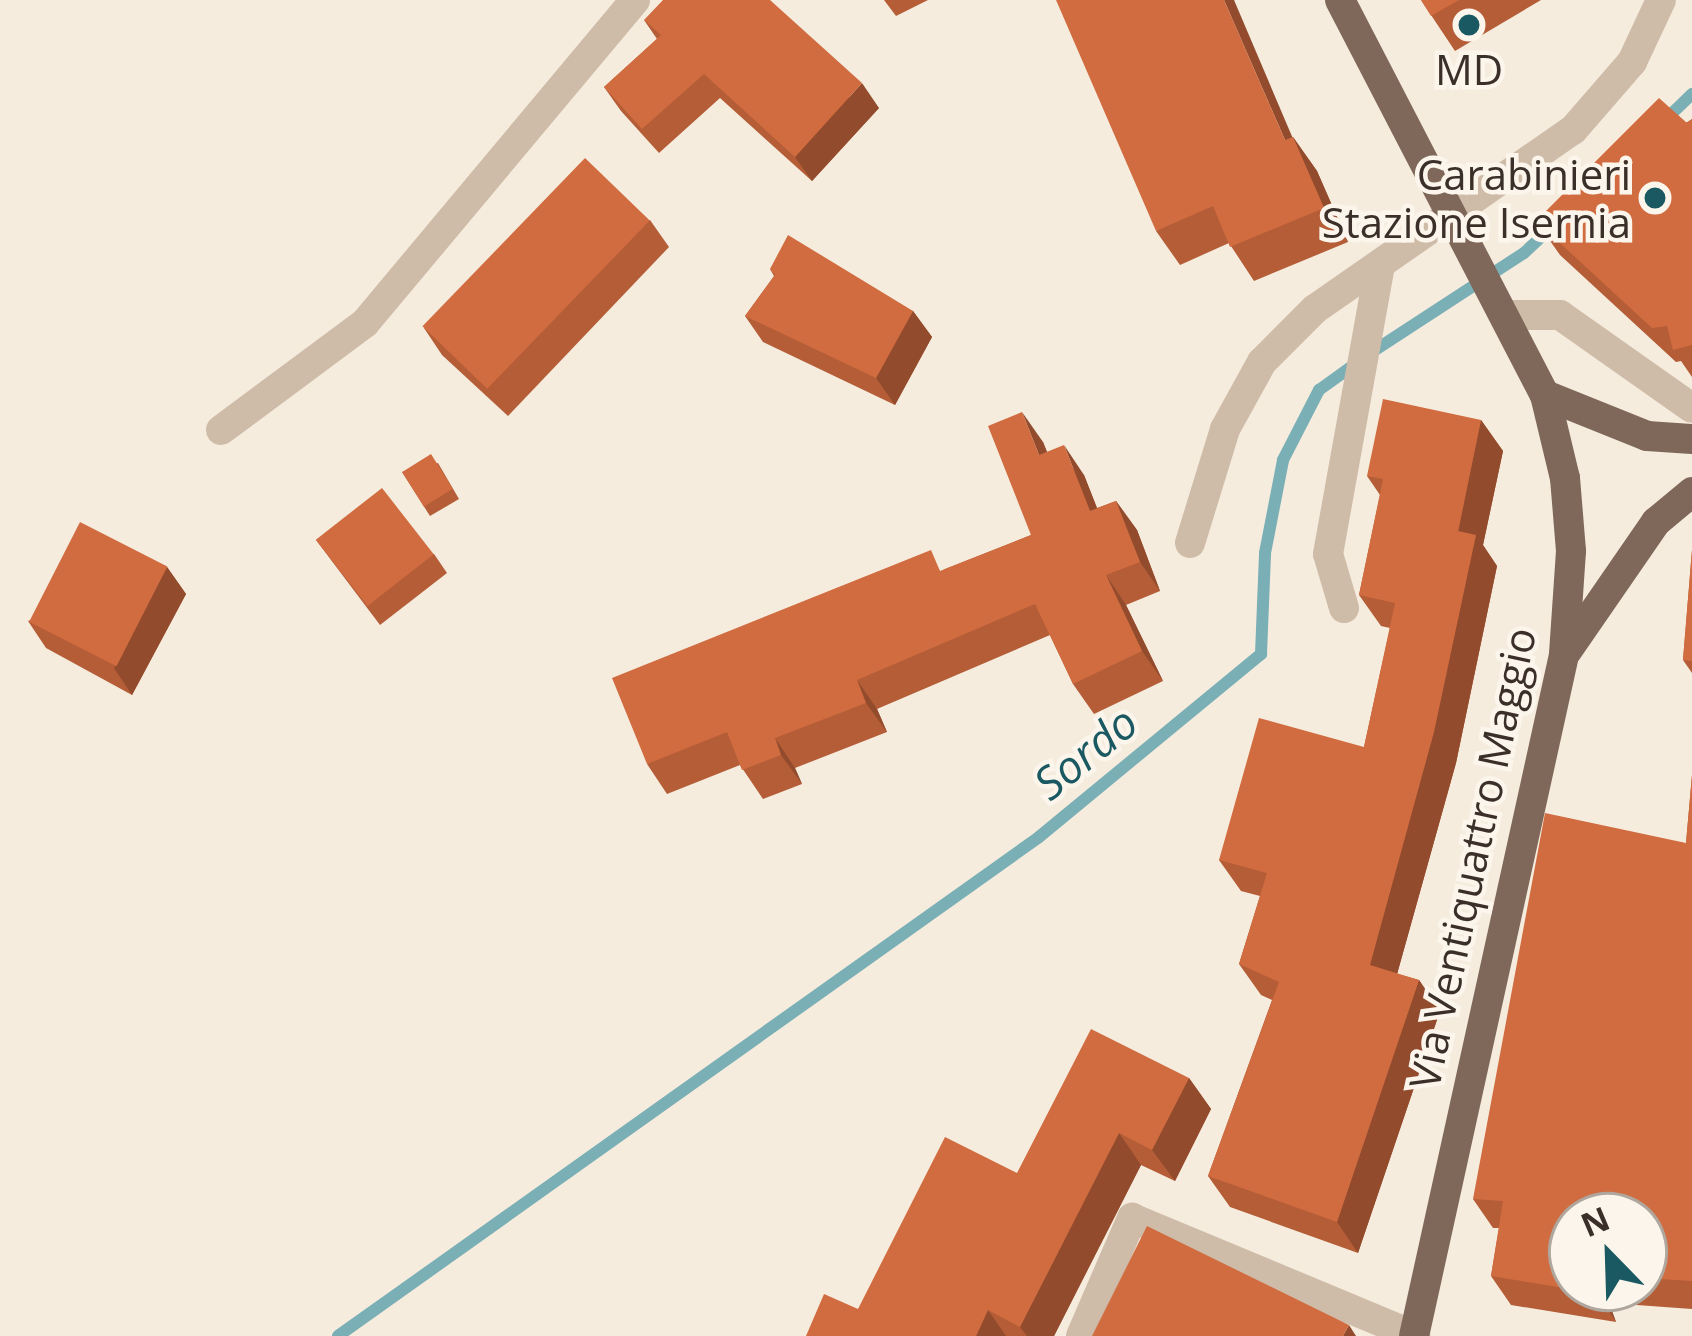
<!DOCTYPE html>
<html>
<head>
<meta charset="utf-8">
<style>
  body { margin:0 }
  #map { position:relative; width:1692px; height:1336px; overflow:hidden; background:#f5ecde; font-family:"Open Sans",sans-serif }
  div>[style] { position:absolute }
  .stream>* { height:12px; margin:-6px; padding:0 6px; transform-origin:6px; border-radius:6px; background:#7aafb5 }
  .minor>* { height:30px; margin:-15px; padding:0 15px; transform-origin:15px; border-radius:15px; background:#cfbca8 }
  .major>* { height:30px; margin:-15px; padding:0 15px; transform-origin:15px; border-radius:15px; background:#7f6859 }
  .wall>* { inset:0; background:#b45d37 }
  .shaded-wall>* { inset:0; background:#924c2d }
  .building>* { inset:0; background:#d16c40; transform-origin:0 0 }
  .dots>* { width:33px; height:33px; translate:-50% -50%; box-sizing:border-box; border:6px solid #fcf5ec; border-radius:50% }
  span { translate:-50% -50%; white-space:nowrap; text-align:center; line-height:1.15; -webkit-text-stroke:9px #fcf5ec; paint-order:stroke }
  .poi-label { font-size:42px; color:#3b3029 }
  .right { translate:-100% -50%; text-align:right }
  .street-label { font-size:42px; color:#3b3029 }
  .water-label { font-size:45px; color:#1a5962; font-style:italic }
  .north { position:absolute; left:1548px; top:1192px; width:120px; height:120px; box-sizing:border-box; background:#fcf5ec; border:3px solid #afa69e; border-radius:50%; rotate:337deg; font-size:33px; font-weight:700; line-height:48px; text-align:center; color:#3b3029 }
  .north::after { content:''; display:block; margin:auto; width:42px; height:54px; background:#1a5962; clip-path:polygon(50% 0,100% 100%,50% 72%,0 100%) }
</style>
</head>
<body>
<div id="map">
  <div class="stream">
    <i style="left:1662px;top:123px;width:42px;rotate:-44deg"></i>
    <i style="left:1372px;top:352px;width:181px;rotate:-33.1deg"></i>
    <i style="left:1524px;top:253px;width:44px;rotate:-43.2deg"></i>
    <i style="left:338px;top:1336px;width:860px;rotate:-35.44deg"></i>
    <i style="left:1039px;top:837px;width:288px;rotate:-39.5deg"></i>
    <i style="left:1261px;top:654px;width:101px;rotate:-87.7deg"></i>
    <i style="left:1265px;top:553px;width:95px;rotate:-79deg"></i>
    <i style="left:1283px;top:460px;width:79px;rotate:-62.8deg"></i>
    <i style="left:1319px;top:390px;width:44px;rotate:-35.8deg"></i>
  </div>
  <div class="minor">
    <i style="left:1505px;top:315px;width:55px"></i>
    <i style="left:1560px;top:315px;width:161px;rotate:35.2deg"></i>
    <i style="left:221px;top:430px;width:179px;rotate:-36.6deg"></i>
    <i style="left:365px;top:323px;width:421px;rotate:-50.1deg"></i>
    <i style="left:1190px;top:543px;width:119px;rotate:-72.9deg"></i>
    <i style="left:1225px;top:429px;width:77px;rotate:-61.1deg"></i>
    <i style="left:1262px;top:362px;width:75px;rotate:-45deg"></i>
    <i style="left:1315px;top:309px;width:314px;rotate:-34.8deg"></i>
    <i style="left:1573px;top:130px;width:90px;rotate:-49.1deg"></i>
    <i style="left:1632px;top:62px;width:68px;rotate:-64.9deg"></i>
    <i style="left:1344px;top:608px;width:56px;rotate:-106.5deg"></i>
    <i style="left:1328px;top:554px;width:294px;rotate:-79.8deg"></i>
    <i style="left:1081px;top:1336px;width:129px;rotate:-66.6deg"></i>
    <i style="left:1132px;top:1218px;width:307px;rotate:22.6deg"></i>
  </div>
  <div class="major">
    <i style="left:1340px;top:0;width:445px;rotate:62.6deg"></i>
    <i style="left:1545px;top:395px;width:85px;rotate:76.5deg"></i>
    <i style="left:1565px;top:478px;width:73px;rotate:85.3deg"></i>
    <i style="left:1571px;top:551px;width:104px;rotate:93.9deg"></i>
    <i style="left:1564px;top:655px;width:697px;rotate:102.42deg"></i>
    <i style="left:1545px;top:395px;width:110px;rotate:21.9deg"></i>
    <i style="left:1647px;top:436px;width:45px;rotate:3.8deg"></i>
    <i style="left:1567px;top:651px;width:157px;rotate:-55.4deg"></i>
    <i style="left:1656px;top:522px;width:47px;rotate:-39.8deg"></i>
  </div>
  <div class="wall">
    <i style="clip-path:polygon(884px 0,928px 0,896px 16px)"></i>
    <i style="clip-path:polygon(1421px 0,1541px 0,1455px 51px)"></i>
    <i style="clip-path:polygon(644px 20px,879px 108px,812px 181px,720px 98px,659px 153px,621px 111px,604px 87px,657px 39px)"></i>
    <i style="clip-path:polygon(1692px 119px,1692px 377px,1681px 361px,1676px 362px,1560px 255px,1536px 221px)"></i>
    <i style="clip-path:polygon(1293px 137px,1317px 171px,1348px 242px,1254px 281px,1229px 243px,1180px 265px,1156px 231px)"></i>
    <i style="clip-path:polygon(650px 220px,669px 247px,508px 416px,442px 355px,424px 328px)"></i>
    <i style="clip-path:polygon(770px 269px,913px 311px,932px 337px,895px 405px,763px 342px,745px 316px,774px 276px)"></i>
    <i style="clip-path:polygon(1481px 420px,1503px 451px,1483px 545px,1497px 566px,1456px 763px,1397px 974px,1419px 980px,1440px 1011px,1358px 1253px,1230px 1207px,1208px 1176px,1272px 1000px,1261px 995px,1239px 964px,1260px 896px,1241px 891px,1219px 860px,1364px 747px,1390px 628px,1381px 626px,1359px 595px,1380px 495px,1367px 476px)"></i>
    <i style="clip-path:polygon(1043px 442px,1047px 452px,1084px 475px,1097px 508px,1116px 501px,1137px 530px,1160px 591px,1126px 605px,1163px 681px,1094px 714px,1073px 684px,1050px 635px,877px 709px,887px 732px,795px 768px,802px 784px,763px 799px,740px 765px,667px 794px,647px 764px,945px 569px,1031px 535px)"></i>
    <i style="clip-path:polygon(438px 463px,459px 499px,430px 516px,402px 472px)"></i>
    <i style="clip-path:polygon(316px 540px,434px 554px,447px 573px,380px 625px)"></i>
    <i style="clip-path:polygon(1692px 550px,1692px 673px,1683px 660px)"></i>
    <i style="clip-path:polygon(167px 567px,186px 594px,132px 695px,46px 648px,28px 621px)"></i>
    <i style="clip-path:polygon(evenodd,1692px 775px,1692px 1309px,1609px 1303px,1616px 1322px,1511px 1305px,1491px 1276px,1499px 1228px,1493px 1228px,1473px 1199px,1686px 843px,1692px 775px,1644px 1216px,1644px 1288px,1572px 1288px,1644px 1216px)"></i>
    <i style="clip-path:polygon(1189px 1078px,1211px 1109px,1175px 1181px,1141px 1165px,1054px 1336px,806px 1336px,858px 1309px,1017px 1173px)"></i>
  </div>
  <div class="shaded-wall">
    <i style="clip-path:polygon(1224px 0,1234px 0,1308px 174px,1285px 140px)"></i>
    <i style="clip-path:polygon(862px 83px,879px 108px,812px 181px,795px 157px)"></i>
    <i style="clip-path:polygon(1293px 137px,1317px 171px,1348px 242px,1324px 208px)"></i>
    <i style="clip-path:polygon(913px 311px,932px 337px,895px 405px,876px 378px)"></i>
    <i style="clip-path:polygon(1022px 412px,1043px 442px,1060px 484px,1039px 455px)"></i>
    <i style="clip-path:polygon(1481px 420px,1503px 451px,1483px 545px,1497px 566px,1456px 763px,1391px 996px,1370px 965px)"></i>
    <i style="clip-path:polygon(1064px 445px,1084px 475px,1110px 541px,1090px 511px)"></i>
    <i style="clip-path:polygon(1116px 501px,1137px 530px,1160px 591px,1140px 562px)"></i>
    <i style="clip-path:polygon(167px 567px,186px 594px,132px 695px,114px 668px)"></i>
    <i style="clip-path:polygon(1106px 575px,1126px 605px,1163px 681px,1142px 651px)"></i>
    <i style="clip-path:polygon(857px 680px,877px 709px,887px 732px,866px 703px)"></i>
    <i style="clip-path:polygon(775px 738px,795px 768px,802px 784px,781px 755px)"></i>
    <i style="clip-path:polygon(1419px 980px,1440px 1011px,1358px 1253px,1337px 1222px)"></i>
    <i style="clip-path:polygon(1189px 1078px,1211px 1109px,1175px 1181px,1152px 1150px)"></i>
    <i style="clip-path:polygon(1119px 1133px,1141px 1165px,1054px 1336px,1027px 1336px,1020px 1327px)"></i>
    <i style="clip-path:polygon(1594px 1288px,1599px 1288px,1609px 1303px,1616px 1322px)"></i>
    <i style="clip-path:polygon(988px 1310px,1006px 1336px,976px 1336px)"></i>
    <i style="clip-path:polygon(1349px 1325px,1356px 1336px,1343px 1336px)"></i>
  </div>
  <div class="building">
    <i style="clip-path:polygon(663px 0,770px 0,862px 83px,795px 157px,704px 74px,642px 129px,604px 87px,661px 35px,644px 20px)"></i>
    <i style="clip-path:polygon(1056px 0,1224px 0,1285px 140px,1293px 137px,1324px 208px,1230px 247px,1213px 206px,1156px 231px)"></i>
    <i style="clip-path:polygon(1421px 0,1459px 0,1431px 16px)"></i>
    <i style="clip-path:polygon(1659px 98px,1687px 123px,1692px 119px,1692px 345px,1673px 350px,1667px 326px,1652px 328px,1536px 221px)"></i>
    <i style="left:585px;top:158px;width:90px;height:234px;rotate:44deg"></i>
    <i style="clip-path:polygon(788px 235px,913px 311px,876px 378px,745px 316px,775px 275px,770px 269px)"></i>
    <i style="clip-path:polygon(1383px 399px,1481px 420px,1458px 531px,1476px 535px,1434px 732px,1370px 965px,1419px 980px,1337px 1222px,1208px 1176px,1279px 982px,1239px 964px,1267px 873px,1219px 860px,1259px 718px,1364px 747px,1395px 603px,1359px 595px,1383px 479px,1367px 476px)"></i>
    <i style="clip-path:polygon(1022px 412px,1039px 455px,1064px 445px,1090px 511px,1116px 501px,1140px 562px,1106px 575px,1142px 651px,1073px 684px,1035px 604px,857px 680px,866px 703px,775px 738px,781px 755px,742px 770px,727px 732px,647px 764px,612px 678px,931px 550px,940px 571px,1031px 535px,988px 426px)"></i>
    <i style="left:431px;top:454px;width:41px;height:34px;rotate:58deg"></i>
    <i style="left:382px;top:488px;width:84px;height:84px;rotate:52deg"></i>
    <i style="left:80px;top:522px;width:98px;height:112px;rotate:27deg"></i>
    <i style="clip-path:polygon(1692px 550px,1692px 661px,1683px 660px)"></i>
    <i style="clip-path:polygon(1692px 775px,1692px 1281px,1644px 1278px,1644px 1216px,1572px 1216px,1572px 1288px,1594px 1288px,1595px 1293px,1491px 1276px,1503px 1201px,1473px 1199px,1545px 813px,1686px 843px)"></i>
    <i style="clip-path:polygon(1091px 1029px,1189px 1078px,1152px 1150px,1119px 1133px,1020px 1327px,988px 1310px,976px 1336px,806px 1336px,824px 1294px,858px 1309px,945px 1137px,1017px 1173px)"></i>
    <i style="clip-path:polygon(1147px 1226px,1349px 1325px,1343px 1336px,1092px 1336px)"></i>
  </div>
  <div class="dots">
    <i style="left:1469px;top:25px;background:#1a5962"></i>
    <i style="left:1655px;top:198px;background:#1a5962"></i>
  </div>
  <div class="poi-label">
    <span style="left:1469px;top:69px">MD</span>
    <span class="right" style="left:1631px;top:198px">Carabinieri<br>Stazione Isernia</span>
  </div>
  <div class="street-label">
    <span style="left:1472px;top:858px;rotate:-78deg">Via Ventiquattro Maggio</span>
  </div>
  <div class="water-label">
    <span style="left:1085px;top:752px;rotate:-39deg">Sordo</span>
  </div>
  <div class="north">N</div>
</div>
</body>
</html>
